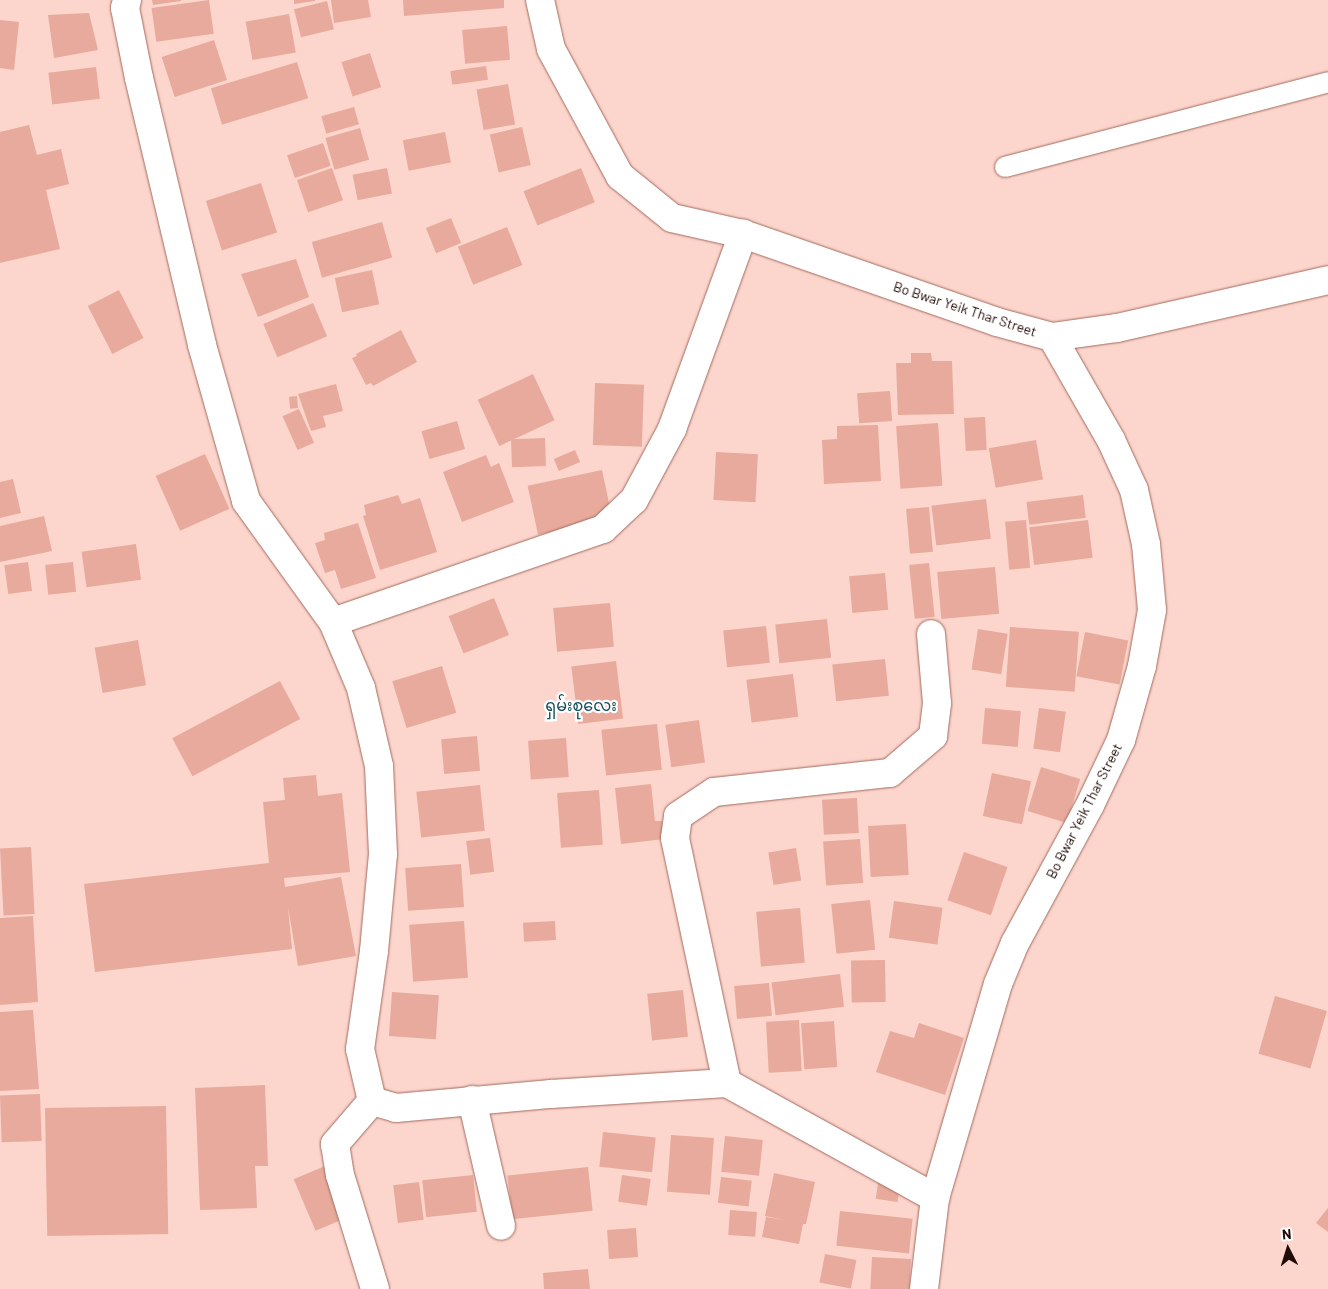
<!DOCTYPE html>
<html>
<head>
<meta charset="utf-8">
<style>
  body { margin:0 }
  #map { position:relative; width:1328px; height:1289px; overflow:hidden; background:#fcd5cc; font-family:Barlow,"Noto Sans Myanmar",sans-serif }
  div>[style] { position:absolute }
  .building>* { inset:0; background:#e8aa9c; transform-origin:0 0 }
  .roads { filter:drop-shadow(0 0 1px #a36b5e) drop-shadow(0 0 1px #a36b5e) }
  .service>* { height:20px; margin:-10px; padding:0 10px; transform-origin:10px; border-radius:10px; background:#fff }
  .minor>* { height:28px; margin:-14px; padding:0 14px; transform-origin:14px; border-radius:14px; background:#fff }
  span { translate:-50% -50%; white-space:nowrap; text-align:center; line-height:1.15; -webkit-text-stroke:4.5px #fff; paint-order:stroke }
  .street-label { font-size:14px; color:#210b07 }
  .quarter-label { font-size:16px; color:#17505b }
  .north { position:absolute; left:1263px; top:1224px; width:50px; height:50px; -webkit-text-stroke:4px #fff; paint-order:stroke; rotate:355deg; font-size:14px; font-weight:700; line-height:20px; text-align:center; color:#210b07 }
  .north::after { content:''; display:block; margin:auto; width:18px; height:22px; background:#210b07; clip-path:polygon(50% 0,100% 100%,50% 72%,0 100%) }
</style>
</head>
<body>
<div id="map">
  <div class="building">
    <i style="clip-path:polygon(152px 0,181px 0,181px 1px,153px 5px)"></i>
    <i style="left:209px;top:0;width:34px;height:58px;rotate:82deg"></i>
    <i style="clip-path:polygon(294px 0,315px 0,315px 1px,294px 4px)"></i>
    <i style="clip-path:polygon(331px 0,368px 0,371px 17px,334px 23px)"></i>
    <i style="clip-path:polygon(403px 0,504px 0,504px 8px,404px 16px)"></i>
    <i style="left:327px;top:1px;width:29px;height:34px;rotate:76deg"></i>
    <i style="clip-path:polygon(89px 13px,98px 50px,54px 58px,48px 15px)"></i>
    <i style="left:289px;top:14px;width:39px;height:44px;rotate:80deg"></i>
    <i style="clip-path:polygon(0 20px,19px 22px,14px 70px,0 68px)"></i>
    <i style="left:507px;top:26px;width:34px;height:45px;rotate:85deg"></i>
    <i style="left:214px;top:40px;width:42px;height:55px;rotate:72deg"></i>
    <i style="left:370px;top:53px;width:36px;height:30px;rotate:72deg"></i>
    <i style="left:297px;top:62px;width:38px;height:90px;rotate:73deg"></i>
    <i style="left:486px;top:66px;width:14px;height:36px;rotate:82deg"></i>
    <i style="left:96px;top:67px;width:32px;height:48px;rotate:83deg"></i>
    <i style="left:508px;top:84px;width:41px;height:32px;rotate:80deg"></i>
    <i style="left:354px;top:107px;width:18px;height:34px;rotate:74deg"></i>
    <i style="clip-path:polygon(29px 125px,37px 155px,61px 149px,69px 184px,46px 190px,60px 249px,0 263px,0 132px)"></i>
    <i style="left:522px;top:127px;width:39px;height:33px;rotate:77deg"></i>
    <i style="left:360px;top:128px;width:33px;height:36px;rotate:74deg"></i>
    <i style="left:445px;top:132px;width:31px;height:43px;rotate:79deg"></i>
    <i style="left:323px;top:143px;width:24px;height:38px;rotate:71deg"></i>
    <i style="left:332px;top:168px;width:34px;height:37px;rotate:71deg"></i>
    <i style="left:387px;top:168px;width:26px;height:35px;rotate:79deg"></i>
    <i style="left:581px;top:168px;width:37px;height:62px;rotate:68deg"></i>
    <i style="left:261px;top:183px;width:52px;height:58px;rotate:72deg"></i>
    <i style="left:451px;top:218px;width:27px;height:27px;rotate:68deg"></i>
    <i style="left:382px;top:222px;width:37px;height:73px;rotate:74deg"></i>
    <i style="left:507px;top:227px;width:41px;height:53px;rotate:68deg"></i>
    <i style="clip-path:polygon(296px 259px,309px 297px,258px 317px,241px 274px)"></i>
    <i style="left:372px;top:270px;width:35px;height:38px;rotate:78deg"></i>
    <i style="left:119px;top:290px;width:54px;height:35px;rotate:63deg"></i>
    <i style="left:313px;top:303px;width:36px;height:54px;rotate:67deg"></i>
    <i style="clip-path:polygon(401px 330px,417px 362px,373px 386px,371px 383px,366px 385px,352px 358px,357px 356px,356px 354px)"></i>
    <i style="clip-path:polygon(911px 353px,931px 353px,932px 361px,952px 361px,954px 414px,898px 415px,896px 363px,911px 363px)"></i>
    <i style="left:533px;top:374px;width:51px;height:61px;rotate:65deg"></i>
    <i style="left:595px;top:383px;width:49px;height:62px;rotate:2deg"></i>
    <i style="clip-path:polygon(336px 384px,343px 411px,323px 416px,326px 427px,311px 431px,298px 394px)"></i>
    <i style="left:890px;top:391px;width:30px;height:33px;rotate:86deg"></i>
    <i style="left:297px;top:396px;width:12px;height:8px;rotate:85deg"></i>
    <i style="left:299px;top:409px;width:37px;height:18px;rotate:66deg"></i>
    <i style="left:985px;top:417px;width:33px;height:21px;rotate:87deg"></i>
    <i style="left:457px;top:421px;width:29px;height:37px;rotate:74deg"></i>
    <i style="left:938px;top:423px;width:63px;height:42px;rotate:86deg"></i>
    <i style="clip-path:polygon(878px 425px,881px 481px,824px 484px,822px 440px,837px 439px,837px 426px)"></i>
    <i style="left:545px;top:438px;width:28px;height:34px;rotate:88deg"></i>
    <i style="left:1036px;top:440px;width:40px;height:48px;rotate:80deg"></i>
    <i style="left:575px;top:450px;width:13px;height:23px;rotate:67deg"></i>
    <i style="left:716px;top:452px;width:42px;height:48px;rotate:3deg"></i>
    <i style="left:205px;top:454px;width:60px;height:54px;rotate:66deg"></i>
    <i style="clip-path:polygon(486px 455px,491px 467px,499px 463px,514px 502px,462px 522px,443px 472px)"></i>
    <i style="left:602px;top:470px;width:50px;height:76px;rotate:78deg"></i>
    <i style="clip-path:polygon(13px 479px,21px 513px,0 518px,0 482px)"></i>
    <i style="clip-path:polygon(398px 495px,402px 504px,420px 498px,437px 552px,380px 570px,363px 516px,366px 515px,364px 505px)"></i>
    <i style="left:1083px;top:495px;width:23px;height:57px;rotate:83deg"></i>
    <i style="left:986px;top:499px;width:40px;height:55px;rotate:83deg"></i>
    <i style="left:929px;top:507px;width:45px;height:23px;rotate:85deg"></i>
    <i style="clip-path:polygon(44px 516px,52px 551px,0 562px,0 526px)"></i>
    <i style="left:1026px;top:520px;width:48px;height:21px;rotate:85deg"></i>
    <i style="left:1088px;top:520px;width:38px;height:59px;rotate:83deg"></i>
    <i style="clip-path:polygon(358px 523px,376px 578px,341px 589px,335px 570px,325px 573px,315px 543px,325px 540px,324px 533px)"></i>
    <i style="left:136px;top:544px;width:36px;height:55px;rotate:82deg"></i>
    <i style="left:28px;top:562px;width:29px;height:24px;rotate:82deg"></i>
    <i style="left:73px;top:562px;width:30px;height:28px;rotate:84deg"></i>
    <i style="left:929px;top:563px;width:54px;height:20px;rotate:84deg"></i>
    <i style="left:995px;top:567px;width:47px;height:58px;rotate:85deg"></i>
    <i style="left:885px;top:573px;width:37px;height:36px;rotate:85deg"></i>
    <i style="left:494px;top:598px;width:40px;height:49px;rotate:68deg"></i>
    <i style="left:610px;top:603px;width:44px;height:57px;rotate:85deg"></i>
    <i style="left:827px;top:619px;width:39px;height:52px;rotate:84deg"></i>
    <i style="left:766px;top:626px;width:37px;height:43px;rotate:84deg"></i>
    <i style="left:1010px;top:627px;width:69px;height:60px;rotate:4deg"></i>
    <i style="left:978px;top:629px;width:30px;height:41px;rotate:9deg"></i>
    <i style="left:1085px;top:632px;width:44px;height:45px;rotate:11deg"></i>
    <i style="left:138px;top:640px;width:46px;height:44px;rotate:80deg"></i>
    <i style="left:885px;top:659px;width:37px;height:53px;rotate:84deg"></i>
    <i style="left:616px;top:661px;width:58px;height:45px;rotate:83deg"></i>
    <i style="left:442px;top:666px;width:49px;height:52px;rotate:73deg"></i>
    <i style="left:793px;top:674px;width:43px;height:47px;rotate:83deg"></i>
    <i style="left:280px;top:681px;width:43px;height:122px;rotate:62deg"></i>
    <i style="left:985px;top:708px;width:36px;height:36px;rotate:5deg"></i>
    <i style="left:1039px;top:708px;width:27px;height:41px;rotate:8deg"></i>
    <i style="left:699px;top:720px;width:43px;height:34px;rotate:82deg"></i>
    <i style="left:657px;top:724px;width:46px;height:56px;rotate:84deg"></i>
    <i style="left:477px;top:736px;width:35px;height:36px;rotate:85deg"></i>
    <i style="left:566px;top:738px;width:39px;height:38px;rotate:86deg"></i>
    <i style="left:1041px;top:767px;width:41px;height:46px;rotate:17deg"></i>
    <i style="left:992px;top:773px;width:40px;height:44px;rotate:12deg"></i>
    <i style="clip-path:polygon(316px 775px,318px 796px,342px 793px,350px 872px,284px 878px,285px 887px,341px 877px,356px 956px,298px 966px,288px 907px,292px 949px,95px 972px,84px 884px,269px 863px,263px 802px,285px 800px,283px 778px)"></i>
    <i style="clip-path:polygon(651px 784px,655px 821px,662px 821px,664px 839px,621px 844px,615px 788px)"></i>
    <i style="left:480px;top:785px;width:46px;height:64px;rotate:84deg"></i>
    <i style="left:599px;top:790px;width:55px;height:42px;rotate:86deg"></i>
    <i style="left:857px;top:798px;width:35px;height:35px;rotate:87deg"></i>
    <i style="left:906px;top:824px;width:51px;height:38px;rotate:87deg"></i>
    <i style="left:490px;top:838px;width:34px;height:24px;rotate:83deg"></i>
    <i style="left:860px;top:839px;width:44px;height:37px;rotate:86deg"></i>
    <i style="left:31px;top:847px;width:67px;height:31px;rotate:87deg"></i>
    <i style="left:796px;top:848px;width:33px;height:28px;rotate:81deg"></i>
    <i style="left:964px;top:852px;width:46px;height:51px;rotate:19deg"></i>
    <i style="left:461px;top:864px;width:43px;height:56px;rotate:86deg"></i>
    <i style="left:870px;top:900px;width:50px;height:39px;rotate:84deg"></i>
    <i style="left:894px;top:901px;width:49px;height:37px;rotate:8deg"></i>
    <i style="left:800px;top:908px;width:55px;height:44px;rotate:85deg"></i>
    <i style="clip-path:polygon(33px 916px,38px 1002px,0 1005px,0 918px)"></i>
    <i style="left:464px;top:921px;width:57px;height:55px;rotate:86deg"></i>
    <i style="left:555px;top:921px;width:19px;height:32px;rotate:87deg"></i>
    <i style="left:885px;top:960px;width:42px;height:34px;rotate:89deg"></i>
    <i style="left:840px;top:974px;width:33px;height:69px;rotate:83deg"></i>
    <i style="left:769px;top:983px;width:33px;height:35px;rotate:85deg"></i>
    <i style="left:683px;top:990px;width:47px;height:36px;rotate:84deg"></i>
    <i style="left:392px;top:992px;width:47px;height:44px;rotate:4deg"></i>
    <i style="left:1275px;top:996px;width:54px;height:60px;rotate:16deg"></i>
    <i style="clip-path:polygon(33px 1010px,39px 1089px,0 1091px,0 1012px)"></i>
    <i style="left:799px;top:1020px;width:51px;height:33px;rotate:87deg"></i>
    <i style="left:834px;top:1021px;width:46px;height:33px;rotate:86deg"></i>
    <i style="clip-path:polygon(919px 1023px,964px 1038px,945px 1095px,876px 1072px,890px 1031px,914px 1038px)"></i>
    <i style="clip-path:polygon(265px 1085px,268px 1166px,255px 1166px,257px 1208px,200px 1210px,195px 1088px)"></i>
    <i style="left:40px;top:1094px;width:47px;height:40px;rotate:88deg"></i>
    <i style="left:166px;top:1106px;width:128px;height:121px;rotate:89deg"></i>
    <i style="left:603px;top:1132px;width:53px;height:35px;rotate:6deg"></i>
    <i style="left:671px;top:1135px;width:43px;height:57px;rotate:4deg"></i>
    <i style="left:725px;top:1136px;width:38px;height:36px;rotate:6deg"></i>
    <i style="left:325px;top:1166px;width:56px;height:34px;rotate:67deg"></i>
    <i style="left:588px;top:1167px;width:44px;height:81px;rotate:84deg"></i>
    <i style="clip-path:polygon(774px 1173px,815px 1182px,806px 1224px,803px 1224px,799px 1244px,762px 1237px,766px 1217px,785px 1220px,765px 1216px)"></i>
    <i style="left:473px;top:1175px;width:37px;height:51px;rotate:84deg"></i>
    <i style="left:622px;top:1175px;width:29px;height:27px;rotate:8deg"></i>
    <i style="left:721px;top:1177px;width:31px;height:26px;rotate:7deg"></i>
    <i style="left:419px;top:1182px;width:38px;height:26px;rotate:83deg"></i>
    <i style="left:878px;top:1183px;width:22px;height:16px;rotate:8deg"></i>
    <i style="clip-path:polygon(1328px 1208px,1328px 1232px,1316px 1223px)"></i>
    <i style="left:730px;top:1210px;width:27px;height:25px;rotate:4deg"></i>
    <i style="left:840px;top:1211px;width:73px;height:35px;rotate:6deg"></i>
    <i style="left:636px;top:1228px;width:29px;height:29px;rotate:86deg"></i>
    <i style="left:825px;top:1254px;width:32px;height:29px;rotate:11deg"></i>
    <i style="left:872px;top:1257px;width:39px;height:32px;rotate:3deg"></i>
    <i style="clip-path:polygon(588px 1269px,590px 1289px,544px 1289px,543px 1273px)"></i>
  </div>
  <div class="roads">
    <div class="service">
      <i style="left:1005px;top:167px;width:334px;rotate:-14.7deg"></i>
    </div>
    <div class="minor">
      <i style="left:127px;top:0;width:8px;rotate:104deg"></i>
      <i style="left:125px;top:8px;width:71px;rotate:78.7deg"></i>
      <i style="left:139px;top:78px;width:274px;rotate:76.7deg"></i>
      <i style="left:202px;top:345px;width:162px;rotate:74.2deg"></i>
      <i style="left:246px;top:501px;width:149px;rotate:54.3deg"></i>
      <i style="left:333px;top:622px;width:72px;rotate:67deg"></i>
      <i style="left:361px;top:688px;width:80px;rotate:77deg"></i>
      <i style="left:379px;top:766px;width:88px;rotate:87.4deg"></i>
      <i style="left:383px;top:854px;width:97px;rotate:95.3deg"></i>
      <i style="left:374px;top:951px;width:99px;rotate:98.1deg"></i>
      <i style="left:360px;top:1049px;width:53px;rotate:77deg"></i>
      <i style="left:372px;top:1101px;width:25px;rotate:16deg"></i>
      <i style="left:396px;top:1108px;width:156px;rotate:-5.2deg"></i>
      <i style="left:551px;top:1094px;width:176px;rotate:-3.6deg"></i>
      <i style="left:727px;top:1083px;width:238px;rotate:28.9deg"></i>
      <i style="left:540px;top:0;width:50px;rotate:77.3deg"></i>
      <i style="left:551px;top:49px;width:145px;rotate:61.5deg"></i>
      <i style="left:620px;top:176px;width:67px;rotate:38.9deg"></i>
      <i style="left:672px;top:218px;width:73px;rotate:12.7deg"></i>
      <i style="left:743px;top:234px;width:269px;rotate:19.1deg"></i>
      <i style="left:997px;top:322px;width:57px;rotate:15.3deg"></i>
      <i style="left:1052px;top:337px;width:119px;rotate:60.2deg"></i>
      <i style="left:1111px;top:440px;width:55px;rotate:65.3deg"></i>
      <i style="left:1134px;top:490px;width:55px;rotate:77.5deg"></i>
      <i style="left:1146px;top:544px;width:66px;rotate:84.8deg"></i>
      <i style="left:1152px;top:610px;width:57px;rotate:100.1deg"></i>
      <i style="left:1142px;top:666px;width:77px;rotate:105.8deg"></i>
      <i style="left:1121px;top:740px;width:72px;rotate:115.5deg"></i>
      <i style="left:1090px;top:805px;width:157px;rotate:118.5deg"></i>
      <i style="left:1015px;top:943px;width:44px;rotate:112.5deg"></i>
      <i style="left:998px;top:984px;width:223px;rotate:106.4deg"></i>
      <i style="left:935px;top:1198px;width:92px;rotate:96.9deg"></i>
      <i style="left:1052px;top:337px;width:66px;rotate:-7.9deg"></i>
      <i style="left:1117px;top:328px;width:216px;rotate:-12.8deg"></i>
      <i style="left:333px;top:622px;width:286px;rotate:-19deg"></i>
      <i style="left:603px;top:529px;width:42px;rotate:-43.1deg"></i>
      <i style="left:634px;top:500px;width:81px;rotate:-61.8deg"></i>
      <i style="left:672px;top:429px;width:208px;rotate:-70deg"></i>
      <i style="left:727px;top:1083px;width:250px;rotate:-102deg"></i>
      <i style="left:675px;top:838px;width:22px;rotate:-82deg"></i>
      <i style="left:678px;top:816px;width:43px;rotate:-33.7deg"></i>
      <i style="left:714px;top:792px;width:177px;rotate:-6.2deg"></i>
      <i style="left:890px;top:773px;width:57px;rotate:-40.7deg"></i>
      <i style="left:933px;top:736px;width:33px;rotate:-83deg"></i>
      <i style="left:937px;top:703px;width:69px;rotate:-95deg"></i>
      <i style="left:472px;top:1100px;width:129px;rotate:77deg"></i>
      <i style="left:372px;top:1101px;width:57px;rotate:130.7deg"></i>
      <i style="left:335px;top:1144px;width:31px;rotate:81deg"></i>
      <i style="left:340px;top:1175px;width:119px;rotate:72.9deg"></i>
    </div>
  </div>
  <div class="street-label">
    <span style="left:965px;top:309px;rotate:18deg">Bo Bwar Yeik Thar Street</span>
    <span style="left:1084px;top:811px;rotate:-63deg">Bo Bwar Yeik Thar Street</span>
  </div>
  <div class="quarter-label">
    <span style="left:581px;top:705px">ရှမ်းစုလေး</span>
  </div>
  <div class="north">N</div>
</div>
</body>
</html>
